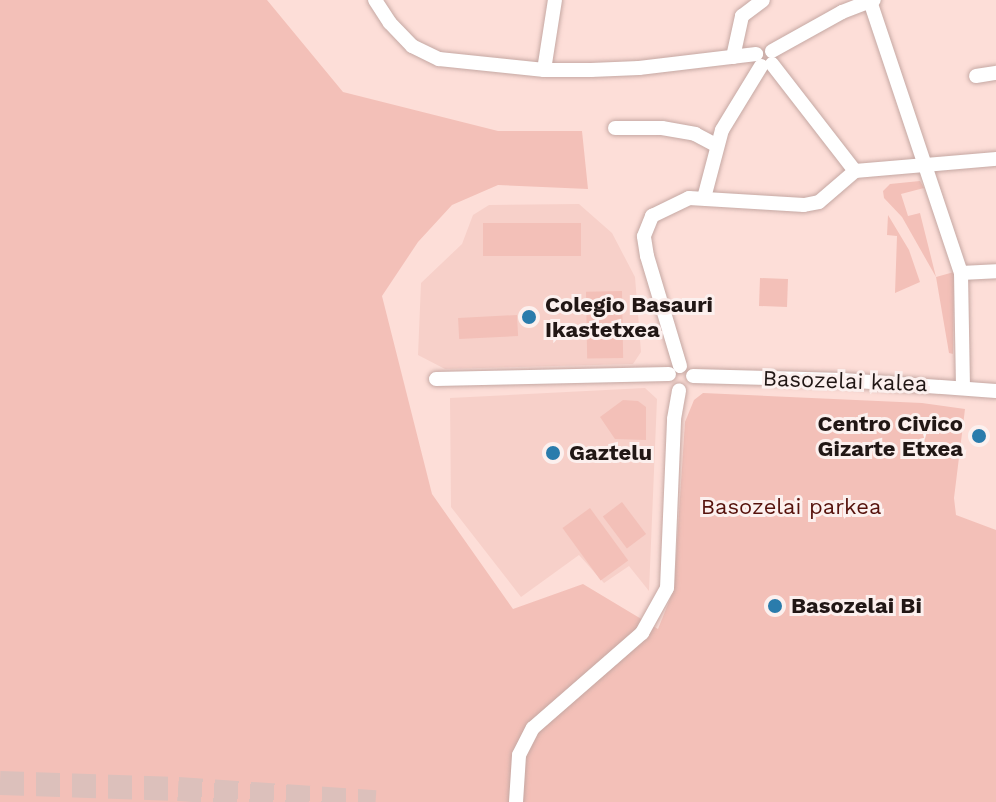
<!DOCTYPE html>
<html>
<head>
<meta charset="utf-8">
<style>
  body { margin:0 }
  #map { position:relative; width:996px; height:802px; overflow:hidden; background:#fdded8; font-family:"Work Sans",sans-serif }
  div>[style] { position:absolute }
  .built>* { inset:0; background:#f7d0c9 }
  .green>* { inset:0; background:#f3c0b8; transform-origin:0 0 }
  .highway-tunnel>* { height:24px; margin-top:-12px; transform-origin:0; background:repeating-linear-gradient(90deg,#dcc0bb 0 24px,transparent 0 36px) }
  .roads { filter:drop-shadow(0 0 2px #c5a8a3) drop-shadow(0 0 2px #c5a8a3) }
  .street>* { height:14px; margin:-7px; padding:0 7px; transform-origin:7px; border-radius:7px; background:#fff }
  .dots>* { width:22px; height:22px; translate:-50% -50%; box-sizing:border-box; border:4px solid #fcf0ee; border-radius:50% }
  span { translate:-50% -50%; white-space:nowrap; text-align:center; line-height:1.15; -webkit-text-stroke:6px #fcf0ee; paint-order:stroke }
  .poi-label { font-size:22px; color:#211715; font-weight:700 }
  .left { translate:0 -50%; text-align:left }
  .right { translate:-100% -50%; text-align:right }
  .street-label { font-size:22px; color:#211715 }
  .park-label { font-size:22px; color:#56120c }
</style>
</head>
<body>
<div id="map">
  <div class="built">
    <i style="clip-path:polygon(579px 204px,612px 233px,635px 277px,641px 352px,633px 364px,445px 369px,418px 355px,421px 283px,462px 244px,473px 215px,489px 205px)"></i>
    <i style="clip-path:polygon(645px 388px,657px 399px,649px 591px,629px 566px,604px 583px,579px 555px,521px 597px,451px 507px,450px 398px)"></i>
  </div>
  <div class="green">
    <i style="clip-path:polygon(0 0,267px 0,343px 92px,498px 131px,582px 131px,588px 189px,498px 185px,452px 205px,418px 242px,382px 296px,432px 494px,513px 609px,583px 584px,658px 629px,674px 589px,685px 422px,694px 400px,703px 393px,922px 403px,965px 409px,954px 498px,956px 515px,996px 530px,996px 802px,0 802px)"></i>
    <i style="clip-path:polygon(920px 181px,924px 188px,901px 194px,908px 216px,920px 213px,936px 277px,954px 272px,953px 354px,949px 353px,936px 277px,902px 217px,884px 198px,883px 191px,890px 184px)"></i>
    <i style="clip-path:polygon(888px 215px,909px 250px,920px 282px,895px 293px,897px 236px,887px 235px)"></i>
    <i style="left:581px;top:223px;width:33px;height:98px;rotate:90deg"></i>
    <i style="left:760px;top:278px;width:28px;height:28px;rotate:2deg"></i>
    <i style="left:622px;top:291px;width:67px;height:36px;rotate:89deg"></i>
    <i style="left:517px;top:315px;width:21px;height:59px;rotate:87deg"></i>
    <i style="clip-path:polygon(623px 400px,638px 401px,646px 407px,646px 440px,615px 439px,600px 417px)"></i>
    <i style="left:622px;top:502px;width:40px;height:24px;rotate:53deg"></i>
    <i style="left:590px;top:508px;width:65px;height:34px;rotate:54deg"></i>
  </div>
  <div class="highway-tunnel">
    <i style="left:0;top:783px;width:178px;rotate:1.9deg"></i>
    <i style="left:178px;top:789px;width:198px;rotate:3.8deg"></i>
  </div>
  <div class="roads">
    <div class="street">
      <i style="left:375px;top:0;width:27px;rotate:57deg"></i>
      <i style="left:390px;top:23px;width:32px;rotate:46deg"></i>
      <i style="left:412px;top:46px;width:30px;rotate:26deg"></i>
      <i style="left:439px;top:59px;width:106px;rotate:6deg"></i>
      <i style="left:544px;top:70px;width:47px"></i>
      <i style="left:591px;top:70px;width:48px;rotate:-2.4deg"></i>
      <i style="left:639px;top:68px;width:118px;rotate:-6.8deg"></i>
      <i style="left:870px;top:1px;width:287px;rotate:71.5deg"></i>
      <i style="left:961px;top:273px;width:113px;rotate:89deg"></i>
      <i style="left:772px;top:51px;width:80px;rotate:-29.1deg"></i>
      <i style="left:842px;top:12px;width:34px;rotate:-21deg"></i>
      <i style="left:733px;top:57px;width:42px;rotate:-77.6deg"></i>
      <i style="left:742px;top:16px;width:26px;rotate:-37deg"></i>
      <i style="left:772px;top:64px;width:135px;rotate:52.2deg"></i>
      <i style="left:544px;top:70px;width:71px;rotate:-81.1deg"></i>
      <i style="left:976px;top:76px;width:20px;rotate:-9deg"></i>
      <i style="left:615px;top:128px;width:47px"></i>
      <i style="left:662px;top:128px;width:34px;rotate:10deg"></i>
      <i style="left:695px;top:134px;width:24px;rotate:28deg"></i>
      <i style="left:855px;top:171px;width:142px;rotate:-4.9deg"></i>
      <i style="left:704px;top:198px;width:70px;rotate:-75.2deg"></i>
      <i style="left:722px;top:130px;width:75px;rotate:-58.6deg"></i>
      <i style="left:961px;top:273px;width:35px;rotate:-3deg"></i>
      <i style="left:680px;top:366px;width:115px;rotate:-106.7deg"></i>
      <i style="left:647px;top:256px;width:20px;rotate:-99deg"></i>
      <i style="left:644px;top:236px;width:22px;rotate:-68deg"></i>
      <i style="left:652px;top:216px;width:41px;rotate:-25.9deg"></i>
      <i style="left:689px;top:198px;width:115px;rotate:3.5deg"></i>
      <i style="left:804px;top:205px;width:15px;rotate:-11deg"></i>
      <i style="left:819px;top:202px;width:48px;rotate:-40.7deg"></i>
      <i style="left:693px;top:376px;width:150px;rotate:1.5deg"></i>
      <i style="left:843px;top:380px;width:153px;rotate:4.1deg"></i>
      <i style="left:436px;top:379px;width:233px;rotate:-1.2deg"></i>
      <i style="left:516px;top:802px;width:47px;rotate:-86.3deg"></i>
      <i style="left:519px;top:755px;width:30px;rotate:-63deg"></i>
      <i style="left:533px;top:728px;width:145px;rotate:-41.1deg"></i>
      <i style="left:642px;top:633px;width:51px;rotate:-60.9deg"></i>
      <i style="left:667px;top:588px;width:169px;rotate:-87.6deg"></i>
      <i style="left:674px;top:419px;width:29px;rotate:-80deg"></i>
    </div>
  </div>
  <div class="dots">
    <i style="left:529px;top:317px;background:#2a7cac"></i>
    <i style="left:979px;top:436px;background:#2a7cac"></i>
    <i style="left:553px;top:453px;background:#2a7cac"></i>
    <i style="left:775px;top:606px;background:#2a7cac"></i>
  </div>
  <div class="poi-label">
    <span class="left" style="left:545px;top:317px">Colegio Basauri<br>Ikastetxea</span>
    <span class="right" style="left:963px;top:436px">Centro Civico<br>Gizarte Etxea</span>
    <span class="left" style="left:569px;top:453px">Gaztelu</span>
    <span class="left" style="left:791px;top:606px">Basozelai Bi</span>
  </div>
  <div class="street-label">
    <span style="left:845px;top:381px;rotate:2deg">Basozelai kalea</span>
  </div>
  <div class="park-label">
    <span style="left:791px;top:507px">Basozelai parkea</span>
  </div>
</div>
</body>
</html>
